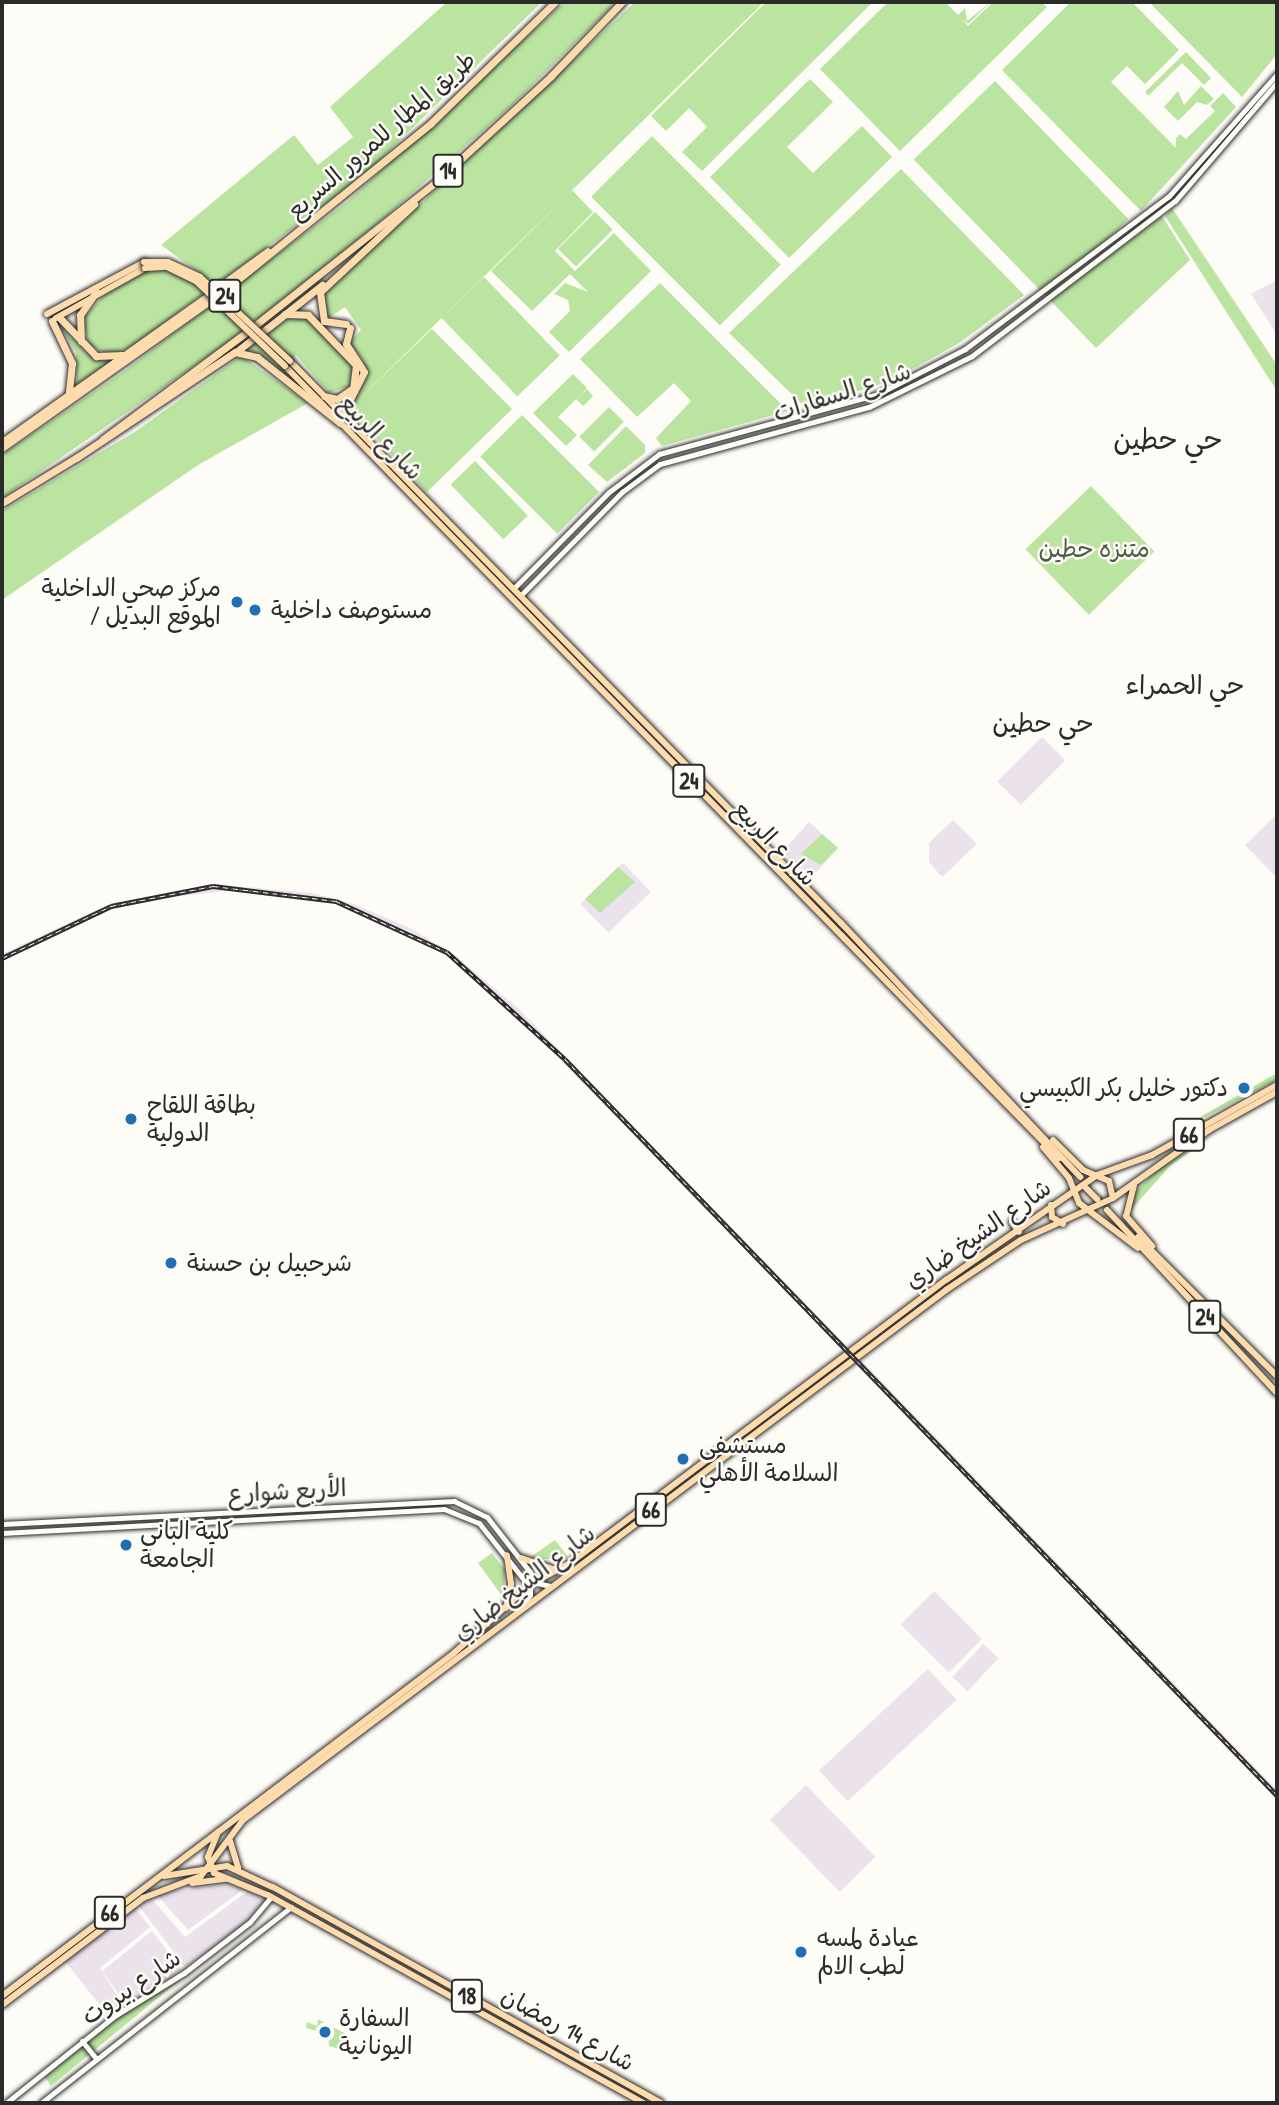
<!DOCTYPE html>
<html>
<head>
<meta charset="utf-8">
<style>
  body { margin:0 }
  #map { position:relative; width:1279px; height:2105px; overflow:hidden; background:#fdfcf7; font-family:"Patrick Hand","Playpen Sans Arabic",sans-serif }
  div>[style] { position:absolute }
  .built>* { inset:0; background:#ece2eb; transform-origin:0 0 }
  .green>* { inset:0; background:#bbe4a0; transform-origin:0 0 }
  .primary-tunnel>* { height:6px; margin-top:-3px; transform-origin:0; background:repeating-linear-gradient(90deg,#d3d2ce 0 6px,transparent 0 9px) }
  .roads { filter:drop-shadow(0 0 2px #2b2b2b) drop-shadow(0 0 2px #2b2b2b) }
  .secondary>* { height:5px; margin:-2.5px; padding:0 2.5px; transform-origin:2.5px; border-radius:2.5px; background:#fdfcf7 }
  .primary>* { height:6px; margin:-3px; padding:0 3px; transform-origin:3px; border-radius:3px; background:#fedbac }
  .highway>* { height:7px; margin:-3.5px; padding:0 3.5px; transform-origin:3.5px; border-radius:3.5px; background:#fedbac }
  .rail>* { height:4.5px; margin-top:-2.25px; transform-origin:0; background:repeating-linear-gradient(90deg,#fdfcf7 0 5px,#2b2b2b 0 10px); box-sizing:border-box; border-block:2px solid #2b2b2b }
  .bridges { filter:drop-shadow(0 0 2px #2b2b2b) drop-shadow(0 0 2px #2b2b2b) }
  .primary-bridge>* { height:6px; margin:-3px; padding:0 3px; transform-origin:3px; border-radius:3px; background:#fedbac }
  .dots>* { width:19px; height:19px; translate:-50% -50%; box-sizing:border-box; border:4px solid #fdfcf7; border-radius:50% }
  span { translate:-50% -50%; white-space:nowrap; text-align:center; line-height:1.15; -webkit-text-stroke:5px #fdfcf7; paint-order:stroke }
  .shield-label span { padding:2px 5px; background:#fdfcf7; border:2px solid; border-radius:5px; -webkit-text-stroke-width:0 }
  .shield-label { font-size:23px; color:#2b2b2b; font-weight:700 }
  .street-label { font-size:24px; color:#2b2b2b }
  .park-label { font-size:24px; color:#4f5948 }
  .poi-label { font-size:24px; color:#2b2b2b }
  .right { translate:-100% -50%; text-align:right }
  .left { translate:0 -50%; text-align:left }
  .neighbourhood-label { font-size:26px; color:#2b2b2b }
  .quarter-label { font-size:28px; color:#2b2b2b }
  .frame { position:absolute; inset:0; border:4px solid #2b2b2b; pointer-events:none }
</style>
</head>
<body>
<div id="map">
  <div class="built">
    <i style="clip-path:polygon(1277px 280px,1277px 335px,1251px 294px)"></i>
    <i style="left:1042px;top:737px;width:33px;height:63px;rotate:45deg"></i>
    <i style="clip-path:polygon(1277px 814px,1277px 878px,1245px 845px)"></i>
    <i style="clip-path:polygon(953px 820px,977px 844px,942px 877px,929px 862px,929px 843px)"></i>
    <i style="left:809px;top:822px;width:39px;height:40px;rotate:42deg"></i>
    <i style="left:623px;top:863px;width:40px;height:59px;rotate:46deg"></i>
    <i style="clip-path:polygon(213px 884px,311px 893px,351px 903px,410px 928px,456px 956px,519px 1009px,846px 1345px,838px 1345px,501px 999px,456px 960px,409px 931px,323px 899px,243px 889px,110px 904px)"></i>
    <i style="clip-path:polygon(98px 909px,100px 912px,2px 961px,2px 954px)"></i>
    <i style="clip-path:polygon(861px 1360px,1277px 1790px,1277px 1800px,857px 1363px)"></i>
    <i style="left:934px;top:1591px;width:68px;height:47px;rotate:45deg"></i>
    <i style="left:983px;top:1644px;width:21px;height:45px;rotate:43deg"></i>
    <i style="left:928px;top:1669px;width:42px;height:149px;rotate:47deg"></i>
    <i style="left:806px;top:1785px;width:100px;height:50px;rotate:46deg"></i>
    <i style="clip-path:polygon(226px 1884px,244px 1889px,188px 1930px,156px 1894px)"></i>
    <i style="clip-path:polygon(248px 1891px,265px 1899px,260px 1913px,185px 1967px,139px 1906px,151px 1898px,185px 1937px)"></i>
    <i style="clip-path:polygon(135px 1908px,150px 1927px,100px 1968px,124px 2006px,110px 2018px,65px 1961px)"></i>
    <i style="clip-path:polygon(152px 1931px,182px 1970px,127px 2005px,102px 1971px)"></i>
  </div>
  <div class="green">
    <i style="clip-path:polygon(447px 2px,542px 2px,362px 177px,131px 347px,110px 355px,89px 345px,83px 319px,111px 287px,149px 271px,168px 270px,193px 281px,201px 274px,161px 245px,294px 135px,318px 165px,353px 137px,330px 107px)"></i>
    <i style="clip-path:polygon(565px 2px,616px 2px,513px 104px,378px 223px,226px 344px,2px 498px,2px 455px,123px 372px,348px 201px)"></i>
    <i style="clip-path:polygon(635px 2px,764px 2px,358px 400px,432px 329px,512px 409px,427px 492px,349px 410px,367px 377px,363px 360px,349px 343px,361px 330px,345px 307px,327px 319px,325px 294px)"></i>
    <i style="clip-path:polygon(766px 2px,873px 2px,702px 171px,682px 152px,707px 127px,689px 108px,666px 131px,651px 116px)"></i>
    <i style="clip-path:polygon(888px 2px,945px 2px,958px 15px,965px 8px,967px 21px,991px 2px,968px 24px,962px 19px,968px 26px,993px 2px,1041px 2px,1047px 7px,900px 151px,820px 69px)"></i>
    <i style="clip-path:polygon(1071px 2px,1132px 2px,1179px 50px,1145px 84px,1127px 66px,1111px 82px,1176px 148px,1176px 138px,1180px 134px,1186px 139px,1215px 111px,1210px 106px,1223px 93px,1236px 107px,1141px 211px,1002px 70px)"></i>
    <i style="clip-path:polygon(1149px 2px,1277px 2px,1277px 54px,1242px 97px)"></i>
    <i style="clip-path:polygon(1186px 52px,1211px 78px,1204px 85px,1182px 63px,1148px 96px,1145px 92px)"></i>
    <i style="clip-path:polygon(810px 79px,833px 102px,787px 147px,813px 173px,862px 126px,892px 157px,789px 258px,710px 177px)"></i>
    <i style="left:995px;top:81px;width:192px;height:113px;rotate:46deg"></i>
    <i style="clip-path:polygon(1201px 86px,1214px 99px,1207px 105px,1197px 102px,1178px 121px,1164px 107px,1178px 91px,1184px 105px)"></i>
    <i style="left:652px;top:136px;width:182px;height:86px;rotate:45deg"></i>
    <i style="clip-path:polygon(901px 169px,1024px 295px,959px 343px,893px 380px,806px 408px,729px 333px)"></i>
    <i style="clip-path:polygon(572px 190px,593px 212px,555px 251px,575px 271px,614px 233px,651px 271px,569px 352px,549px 332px,570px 311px,568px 300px,554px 294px,565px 283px,588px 292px,570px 274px,532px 311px,491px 271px)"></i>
    <i style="clip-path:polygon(1172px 208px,1277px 365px,1277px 391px,1165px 216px)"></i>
    <i style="left:595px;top:212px;width:25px;height:52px;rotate:45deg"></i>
    <i style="clip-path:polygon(1162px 216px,1190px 260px,1096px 348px,1050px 300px)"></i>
    <i style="left:484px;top:277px;width:109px;height:59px;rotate:46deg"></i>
    <i style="clip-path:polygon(660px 283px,788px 411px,662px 446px,656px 438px,691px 401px,674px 383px,637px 417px,580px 359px)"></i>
    <i style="clip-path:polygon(294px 315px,311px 322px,346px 358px,353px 367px,350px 386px,329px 393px,296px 355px,279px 369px,246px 348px)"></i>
    <i style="clip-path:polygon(60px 326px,86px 352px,110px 362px,77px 385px,76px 352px)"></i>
    <i style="clip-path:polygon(241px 356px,308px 403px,198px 465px,2px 600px,2px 511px,136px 431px)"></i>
    <i style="clip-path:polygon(573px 374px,587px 388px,577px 399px,587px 389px,593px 396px,583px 406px,576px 399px,558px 417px,577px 435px,566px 446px,533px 413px)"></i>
    <i style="left:609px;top:407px;width:21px;height:42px;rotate:45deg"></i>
    <i style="left:522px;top:415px;width:109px;height:59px;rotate:45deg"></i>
    <i style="clip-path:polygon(626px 426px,645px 445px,645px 453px,607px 482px,588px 465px)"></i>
    <i style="left:475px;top:461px;width:76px;height:34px;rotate:46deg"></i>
    <i style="left:1091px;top:486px;width:91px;height:91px;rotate:46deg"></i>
    <i style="clip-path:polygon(822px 834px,838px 848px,821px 865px,801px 854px)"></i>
    <i style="clip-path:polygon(618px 867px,635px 882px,600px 913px,585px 899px)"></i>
    <i style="clip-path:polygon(1277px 1073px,1277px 1080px,1186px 1127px,1186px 1125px)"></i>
    <i style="clip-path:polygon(1210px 1137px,1170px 1166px,1130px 1211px,1135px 1192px,1167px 1161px)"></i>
    <i style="clip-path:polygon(555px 1540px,568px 1557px,564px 1560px,529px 1558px)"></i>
    <i style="clip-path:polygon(492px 1553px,505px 1570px,503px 1597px,478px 1563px)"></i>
    <i style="clip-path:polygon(181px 1979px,51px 2086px,45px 2077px,123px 2014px)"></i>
    <i style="clip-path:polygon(318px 2019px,346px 2034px,343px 2050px,329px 2046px,328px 2034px,306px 2028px,307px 2022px,317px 2026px)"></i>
  </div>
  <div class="primary-tunnel">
    <i style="left:1099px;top:1197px;width:16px;rotate:47deg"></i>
  </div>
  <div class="roads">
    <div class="secondary">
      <i style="left:513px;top:589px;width:136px;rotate:-45.3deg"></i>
      <i style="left:609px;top:492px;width:63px;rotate:-37.2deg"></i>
      <i style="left:659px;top:454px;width:227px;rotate:-15.3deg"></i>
      <i style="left:878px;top:394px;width:98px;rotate:-27.3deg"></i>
      <i style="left:965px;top:349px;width:255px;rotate:-36.9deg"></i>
      <i style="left:1169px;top:196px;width:163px;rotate:-48.5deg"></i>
      <i style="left:520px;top:596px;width:146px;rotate:-45.6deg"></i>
      <i style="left:622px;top:492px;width:47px;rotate:-36.4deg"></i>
      <i style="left:660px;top:464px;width:217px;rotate:-15.3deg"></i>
      <i style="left:869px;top:407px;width:115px;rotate:-26.3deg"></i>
      <i style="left:972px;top:356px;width:255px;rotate:-37.4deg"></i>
      <i style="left:1175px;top:201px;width:157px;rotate:-49.4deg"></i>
      <i style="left:2px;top:1524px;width:453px;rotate:-2.9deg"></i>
      <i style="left:454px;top:1501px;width:37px;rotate:26deg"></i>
      <i style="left:487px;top:1517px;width:70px;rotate:52deg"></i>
      <i style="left:530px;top:1572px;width:23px;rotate:90deg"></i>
      <i style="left:530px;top:1595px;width:22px;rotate:129deg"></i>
      <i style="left:2px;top:1533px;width:443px;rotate:-3.1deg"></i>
      <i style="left:444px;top:1509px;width:38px;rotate:22deg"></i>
      <i style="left:479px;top:1523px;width:73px;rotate:51.7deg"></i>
      <i style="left:524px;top:1580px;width:28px;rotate:13deg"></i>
      <i style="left:82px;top:2041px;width:22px;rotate:51deg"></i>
      <i style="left:6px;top:2103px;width:141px;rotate:-38.7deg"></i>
      <i style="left:116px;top:2015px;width:80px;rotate:-31.7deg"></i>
      <i style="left:184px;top:1973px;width:83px;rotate:-37.7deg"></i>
      <i style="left:250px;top:1922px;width:33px;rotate:-50deg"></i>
      <i style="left:41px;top:2103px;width:318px;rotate:-38.1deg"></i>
    </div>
    <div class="primary">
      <i style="left:47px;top:314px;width:110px;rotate:-28.2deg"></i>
      <i style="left:56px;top:318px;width:102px;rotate:-29.3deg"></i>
      <i style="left:290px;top:361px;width:787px;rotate:45.57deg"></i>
      <i style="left:841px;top:923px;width:349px;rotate:46.7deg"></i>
      <i style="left:285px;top:366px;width:64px;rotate:45.6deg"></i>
      <i style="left:338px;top:420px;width:1032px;rotate:45.67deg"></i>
      <i style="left:1053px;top:1140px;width:42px;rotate:45deg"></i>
      <i style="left:1083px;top:1170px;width:28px;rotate:23deg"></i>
      <i style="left:1109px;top:1181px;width:17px;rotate:77deg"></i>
      <i style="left:1043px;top:1147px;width:40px;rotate:50deg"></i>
      <i style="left:1069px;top:1178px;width:27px;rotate:68deg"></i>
      <i style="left:1079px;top:1203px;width:74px;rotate:37.3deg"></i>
      <i style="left:1134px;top:1185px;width:32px;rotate:104deg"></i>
      <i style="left:1126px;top:1216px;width:40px;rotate:49deg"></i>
      <i style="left:1086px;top:1188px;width:16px;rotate:45deg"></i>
      <i style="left:1051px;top:1205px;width:12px;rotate:85deg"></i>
      <i style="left:1052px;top:1217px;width:13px;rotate:32deg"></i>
      <i style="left:1107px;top:1210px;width:250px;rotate:47.1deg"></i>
      <i style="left:1012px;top:1222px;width:12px;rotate:55deg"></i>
      <i style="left:1138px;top:1237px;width:197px;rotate:45deg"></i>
      <i style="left:521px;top:1558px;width:36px;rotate:19deg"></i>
      <i style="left:506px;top:1608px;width:25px;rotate:-78deg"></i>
      <i style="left:511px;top:1584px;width:29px;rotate:-98deg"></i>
      <i style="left:218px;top:1832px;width:27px;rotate:112deg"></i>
      <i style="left:208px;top:1857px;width:17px;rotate:69deg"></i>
      <i style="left:214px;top:1873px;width:57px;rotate:22.5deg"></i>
      <i style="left:230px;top:1841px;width:28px;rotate:73deg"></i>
      <i style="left:164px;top:1876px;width:64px;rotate:-9deg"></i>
      <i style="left:227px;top:1866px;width:50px;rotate:25deg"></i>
      <i style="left:192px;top:1883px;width:34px;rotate:-7deg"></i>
      <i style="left:273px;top:1887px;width:444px;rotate:29.1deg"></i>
      <i style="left:268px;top:1895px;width:430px;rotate:29deg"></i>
      <i style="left:2px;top:1996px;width:567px;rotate:-37.19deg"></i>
      <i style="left:454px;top:1653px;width:103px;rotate:-41.9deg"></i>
      <i style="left:531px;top:1584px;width:44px;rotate:-28.3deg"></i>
      <i style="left:570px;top:1563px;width:471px;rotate:-37deg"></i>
      <i style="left:946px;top:1280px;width:184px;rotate:-34.8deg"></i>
      <i style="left:1097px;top:1175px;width:59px;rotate:-20deg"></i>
      <i style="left:1152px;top:1155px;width:143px;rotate:-29.2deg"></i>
      <i style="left:2px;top:2005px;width:177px;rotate:-37.2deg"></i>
      <i style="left:143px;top:1898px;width:62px;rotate:-20.8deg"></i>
      <i style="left:201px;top:1876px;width:70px;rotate:-53.1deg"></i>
      <i style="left:243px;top:1820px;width:880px;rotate:-37.01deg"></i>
      <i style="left:946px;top:1290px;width:90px;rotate:-33.7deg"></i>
      <i style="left:1021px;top:1240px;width:101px;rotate:-24.5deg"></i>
      <i style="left:1113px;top:1198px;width:118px;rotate:-35.3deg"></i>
      <i style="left:1209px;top:1130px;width:78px;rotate:-29.2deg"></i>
    </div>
    <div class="highway">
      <i style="left:220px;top:286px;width:59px;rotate:-36.1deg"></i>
      <i style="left:225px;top:290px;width:265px;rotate:-39deg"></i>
      <i style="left:431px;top:123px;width:173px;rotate:-44.3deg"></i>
      <i style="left:285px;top:314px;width:23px;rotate:2deg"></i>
      <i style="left:308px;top:315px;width:69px;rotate:46.2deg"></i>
      <i style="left:356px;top:365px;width:23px;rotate:97deg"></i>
      <i style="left:353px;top:388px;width:19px;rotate:145deg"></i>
      <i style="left:337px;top:399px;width:13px;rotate:-167deg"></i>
      <i style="left:59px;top:317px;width:54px;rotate:46.5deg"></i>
      <i style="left:96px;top:356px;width:27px;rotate:-2deg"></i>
      <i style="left:52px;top:321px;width:47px;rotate:64.5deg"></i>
      <i style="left:72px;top:363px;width:31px;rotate:96deg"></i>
      <i style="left:258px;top:323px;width:228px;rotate:-38.4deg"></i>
      <i style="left:437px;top:181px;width:155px;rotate:-42.6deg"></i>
      <i style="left:551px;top:76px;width:103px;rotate:-46.2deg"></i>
      <i style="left:346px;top:324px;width:22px;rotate:-172deg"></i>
      <i style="left:324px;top:321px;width:29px;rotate:-98deg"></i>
      <i style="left:320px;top:292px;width:129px;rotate:-43.1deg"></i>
      <i style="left:350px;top:328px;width:16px;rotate:104deg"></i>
      <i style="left:346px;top:344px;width:33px;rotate:57deg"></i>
      <i style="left:364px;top:372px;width:39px;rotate:117deg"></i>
      <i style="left:346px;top:407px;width:21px;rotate:67deg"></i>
      <i style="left:265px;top:330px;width:73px;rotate:-38.3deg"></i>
      <i style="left:81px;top:341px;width:26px;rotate:-92deg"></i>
      <i style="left:80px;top:315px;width:28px;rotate:-55deg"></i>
      <i style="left:236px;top:352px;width:23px;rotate:-38deg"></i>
      <i style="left:103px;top:439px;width:181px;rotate:-36.7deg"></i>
      <i style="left:2px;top:442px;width:255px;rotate:-35.4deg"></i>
      <i style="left:2px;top:448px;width:260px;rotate:-35.3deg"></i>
      <i style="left:76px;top:458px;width:191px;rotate:-33.7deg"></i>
      <i style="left:235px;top:352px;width:23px;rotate:13deg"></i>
      <i style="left:257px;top:357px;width:106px;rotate:38.5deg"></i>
      <i style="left:2px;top:503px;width:90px;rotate:-31.4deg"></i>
    </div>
  </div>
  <div class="rail">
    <i style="left:2px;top:958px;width:121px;rotate:-25.5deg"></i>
    <i style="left:111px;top:906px;width:104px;rotate:-11.1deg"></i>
    <i style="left:213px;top:886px;width:124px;rotate:7deg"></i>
    <i style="left:336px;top:901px;width:122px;rotate:24.7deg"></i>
    <i style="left:447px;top:952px;width:159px;rotate:42.2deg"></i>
    <i style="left:565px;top:1059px;width:1024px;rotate:45.95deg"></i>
  </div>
  <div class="bridges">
    <div class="primary-bridge">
      <i style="left:144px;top:262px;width:24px"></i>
      <i style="left:168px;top:262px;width:35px;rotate:25deg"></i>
      <i style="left:200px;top:277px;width:123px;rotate:43deg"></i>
      <i style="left:145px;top:268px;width:22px;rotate:-3deg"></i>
      <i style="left:167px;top:267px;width:32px;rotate:26deg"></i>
      <i style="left:196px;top:281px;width:123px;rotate:43.7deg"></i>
    </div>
  </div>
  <div class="dots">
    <i style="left:237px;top:602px;background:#1f6fb2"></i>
    <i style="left:255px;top:610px;background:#1f6fb2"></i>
    <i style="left:1244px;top:1088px;background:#1f6fb2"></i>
    <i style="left:131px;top:1119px;background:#1f6fb2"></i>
    <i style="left:171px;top:1263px;background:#1f6fb2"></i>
    <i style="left:683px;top:1459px;background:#1f6fb2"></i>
    <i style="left:126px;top:1545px;background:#1f6fb2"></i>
    <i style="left:801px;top:1952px;background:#1f6fb2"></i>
    <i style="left:325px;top:2032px;background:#1f6fb2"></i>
  </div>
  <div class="shield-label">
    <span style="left:448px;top:171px">14</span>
    <span style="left:225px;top:296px">24</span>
    <span style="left:689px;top:781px">24</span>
    <span style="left:1189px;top:1135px">66</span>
    <span style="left:1205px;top:1317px">24</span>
    <span style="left:651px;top:1510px">66</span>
    <span style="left:110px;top:1913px">66</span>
    <span style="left:467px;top:1996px">18</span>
  </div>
  <div class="street-label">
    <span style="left:381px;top:135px;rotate:-41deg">طريق المطار للمرور السريع</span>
    <span style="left:842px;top:392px;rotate:-18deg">شارع السفارات</span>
    <span style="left:381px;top:437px;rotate:46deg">شارع الربيع</span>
    <span style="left:775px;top:843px;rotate:46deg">شارع الربيع</span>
    <span style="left:978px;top:1234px;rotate:-35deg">شارع الشيخ ضاري</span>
    <span style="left:287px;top:1491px;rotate:-3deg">الأربع شوارع</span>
    <span style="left:524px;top:1583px;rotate:-38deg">شارع الشيخ ضاري</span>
    <span style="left:131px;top:1987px;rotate:-34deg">شارع بيروت</span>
    <span style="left:568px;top:2029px;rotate:29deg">شارع 14 رمضان</span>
  </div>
  <div class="park-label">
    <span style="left:1094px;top:549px">متنزه حطين</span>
  </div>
  <div class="poi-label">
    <span class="right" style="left:221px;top:602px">مركز صحي الداخلية<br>/ الموقع البديل</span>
    <span class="left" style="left:271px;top:610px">مستوصف داخلية</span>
    <span class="right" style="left:1228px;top:1088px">دكتور خليل بكر الكبيسي</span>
    <span class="left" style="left:147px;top:1119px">بطاقة اللقاح<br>الدولية</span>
    <span class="left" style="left:187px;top:1263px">شرحبيل بن حسنة</span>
    <span class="left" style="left:699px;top:1459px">مستشفى<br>السلامة الأهلي</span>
    <span class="left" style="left:140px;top:1545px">كلية الباني<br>الجامعة</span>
    <span class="left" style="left:817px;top:1952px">عيادة لمسه<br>لطب الالم</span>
    <span class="left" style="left:339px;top:2032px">السفارة<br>اليونانية</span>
  </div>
  <div class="neighbourhood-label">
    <span style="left:1185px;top:685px">حي الحمراء</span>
    <span style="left:1043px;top:723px">حي حطين</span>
  </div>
  <div class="quarter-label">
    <span style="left:1168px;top:439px">حي حطين</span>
  </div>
  <div class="frame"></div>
</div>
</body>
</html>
